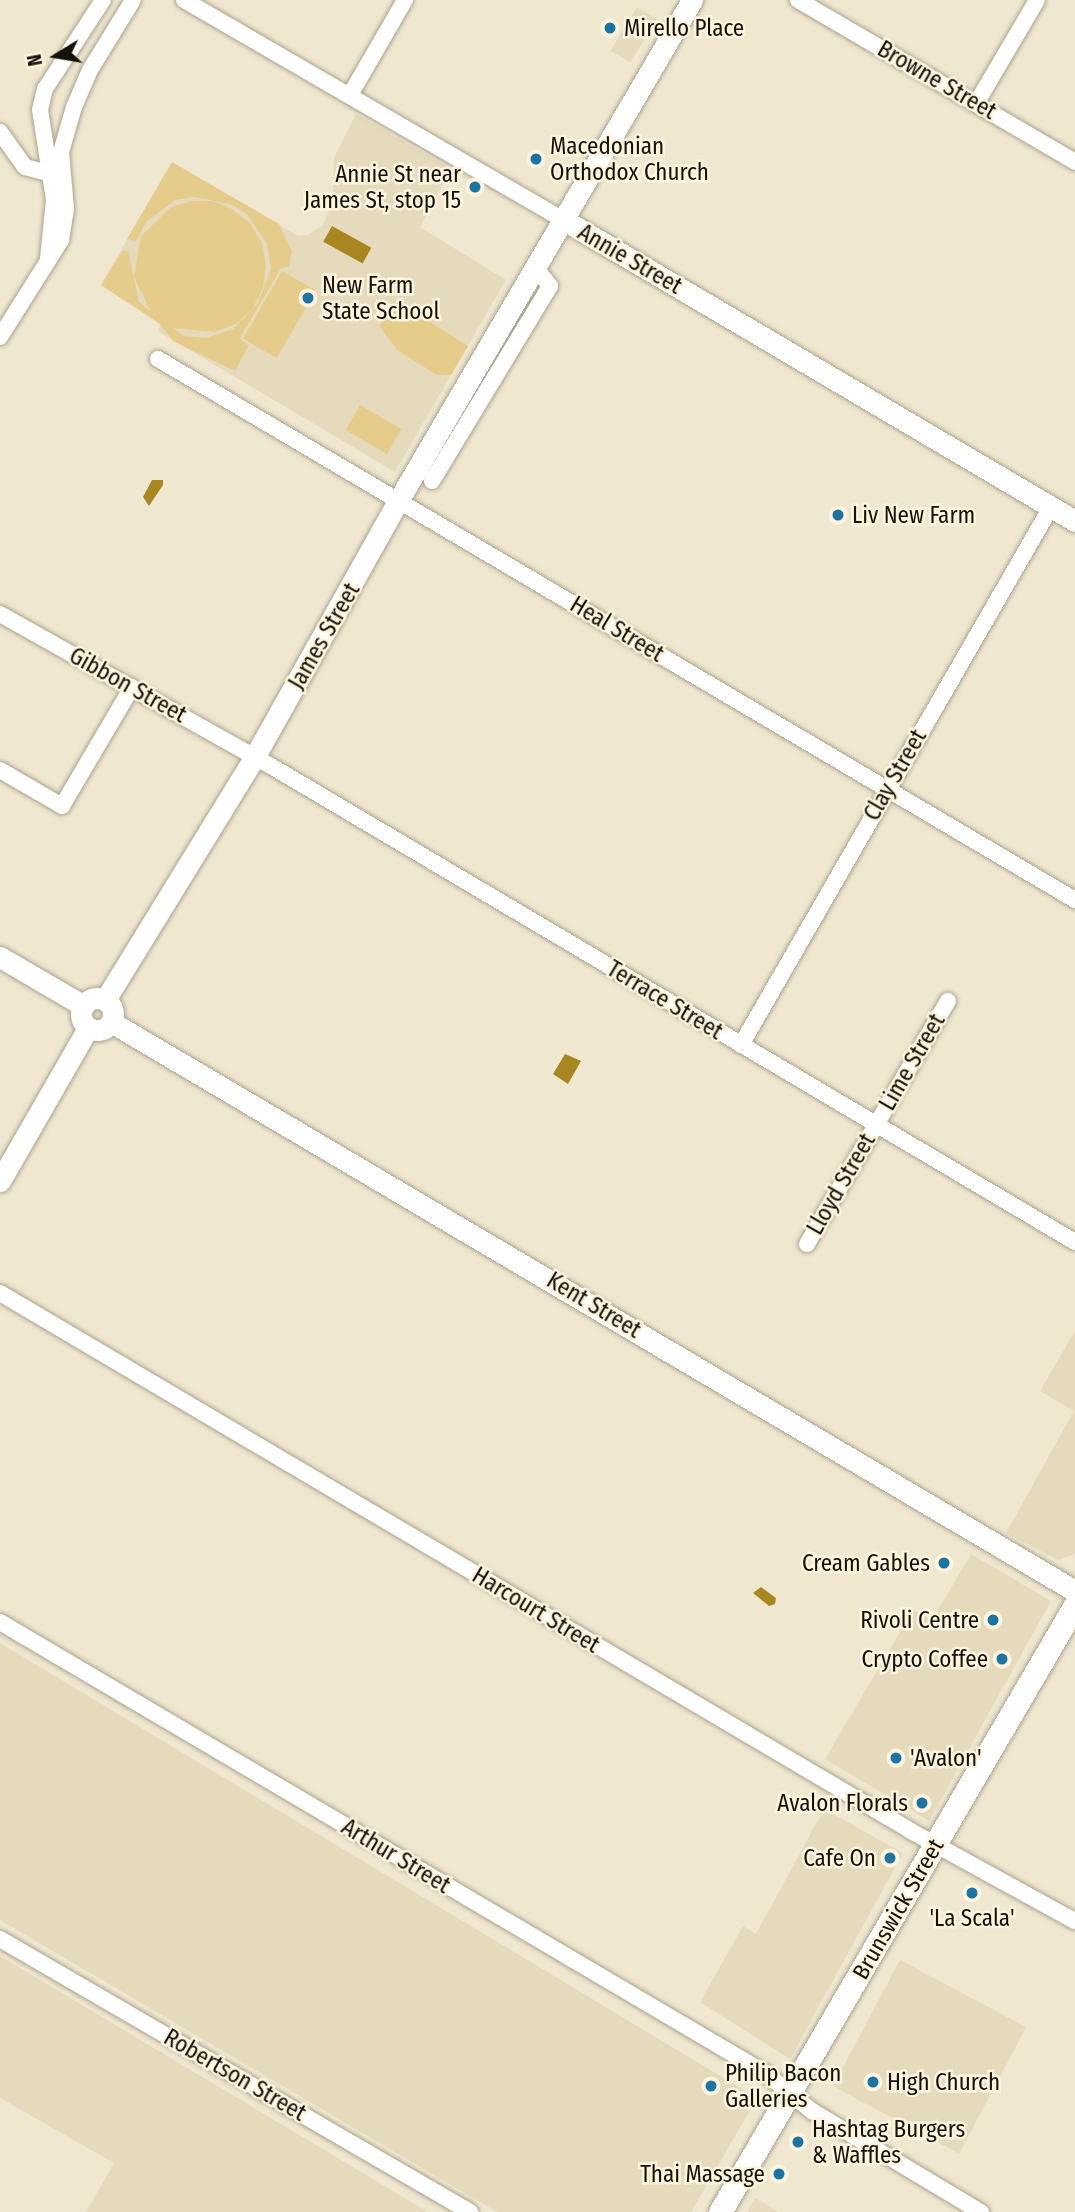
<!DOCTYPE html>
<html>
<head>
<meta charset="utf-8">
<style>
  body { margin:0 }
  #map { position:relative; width:1075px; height:2212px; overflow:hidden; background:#f0e7d0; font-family:"Fira Sans Condensed",sans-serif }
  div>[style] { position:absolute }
  .built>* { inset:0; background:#e6dabc; transform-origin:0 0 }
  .green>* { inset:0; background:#e6cc8b; transform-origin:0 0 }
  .water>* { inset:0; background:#a98720; transform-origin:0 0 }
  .roads { filter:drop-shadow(0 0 2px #aba38d) drop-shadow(0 0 2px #aba38d) }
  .minor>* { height:16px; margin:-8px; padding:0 8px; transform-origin:8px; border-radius:8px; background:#fff }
  .tertiary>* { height:21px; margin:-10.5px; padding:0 10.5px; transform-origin:10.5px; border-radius:10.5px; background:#fff }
  .tertiary>.ring { margin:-10.5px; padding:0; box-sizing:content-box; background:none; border:21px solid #fff; border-radius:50% }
  .secondary>* { height:23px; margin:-11.5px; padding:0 11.5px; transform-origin:11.5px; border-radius:11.5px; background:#fff }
  .dots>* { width:19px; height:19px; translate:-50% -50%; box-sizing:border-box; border:4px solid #fef4de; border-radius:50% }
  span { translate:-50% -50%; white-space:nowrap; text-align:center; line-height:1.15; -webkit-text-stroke:5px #fef4de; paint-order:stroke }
  .poi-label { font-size:23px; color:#141109 }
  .left { translate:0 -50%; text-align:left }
  .right { translate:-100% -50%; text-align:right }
  .street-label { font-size:23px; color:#141109 }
  .north { position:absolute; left:21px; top:21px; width:70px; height:70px; -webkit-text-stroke:5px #fef4de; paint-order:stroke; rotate:259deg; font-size:19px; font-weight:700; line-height:28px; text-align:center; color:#141109 }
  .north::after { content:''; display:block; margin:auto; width:24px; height:32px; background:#141109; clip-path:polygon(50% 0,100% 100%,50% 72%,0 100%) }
</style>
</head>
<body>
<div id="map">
  <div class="built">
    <i style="left:637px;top:7px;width:23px;height:51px;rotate:31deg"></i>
    <i style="clip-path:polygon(356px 114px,451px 169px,420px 227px,506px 280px,395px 472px,159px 332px,160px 323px,101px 285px,172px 162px,298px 236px,308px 235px,323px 225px,333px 202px,334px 158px)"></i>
    <i style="clip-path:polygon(1075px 1331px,1075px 1554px,1058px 1560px,1006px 1533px,1074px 1411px,1040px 1391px)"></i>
    <i style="clip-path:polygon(971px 1554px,1051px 1601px,929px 1821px,825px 1759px,913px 1610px,932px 1620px)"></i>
    <i style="clip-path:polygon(0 1643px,757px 2098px,691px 2212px,497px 2212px,0 1920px)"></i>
    <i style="clip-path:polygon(824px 1809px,903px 1853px,790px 2059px,700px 2002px,743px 1926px,756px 1934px)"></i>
    <i style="clip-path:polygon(0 1956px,428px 2212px,86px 2212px,114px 2163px,0 2098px)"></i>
    <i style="left:900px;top:1960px;width:143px;height:143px;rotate:28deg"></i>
    <i style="clip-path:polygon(755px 2198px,779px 2212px,747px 2212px)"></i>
  </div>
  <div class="green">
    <i style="clip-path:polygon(172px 162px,279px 224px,292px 251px,289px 267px,281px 268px,240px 338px,248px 346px,235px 371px,173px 341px,160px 324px,101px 285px,123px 250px,128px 251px,139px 302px,151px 312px,134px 277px,141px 236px,171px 207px,191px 201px,213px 201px,232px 209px,250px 223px,262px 243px,266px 265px,263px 288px,253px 308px,236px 324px,215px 332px,172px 328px,184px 336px,206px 338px,233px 329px,258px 303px,271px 269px,267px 244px,247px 214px,230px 204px,194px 197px,175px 200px,146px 222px,136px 241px,127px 239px)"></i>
    <i style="left:282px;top:271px;width:39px;height:78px;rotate:30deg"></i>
    <i style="clip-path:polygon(399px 302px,468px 346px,451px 375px,437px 375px,397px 350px,380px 327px,387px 306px)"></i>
    <i style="left:360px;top:405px;width:48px;height:29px;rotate:30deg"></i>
  </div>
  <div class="water">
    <i style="left:332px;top:226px;width:45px;height:18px;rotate:29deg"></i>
    <i style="clip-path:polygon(152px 480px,163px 480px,163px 485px,149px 506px,143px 497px)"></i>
    <i style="clip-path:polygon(565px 1054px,581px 1061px,568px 1084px,553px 1074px)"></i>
    <i style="clip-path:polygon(761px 1587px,776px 1598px,775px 1604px,769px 1606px,753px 1593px)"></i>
  </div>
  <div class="roads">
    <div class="minor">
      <i style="left:184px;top:0;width:439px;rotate:30.1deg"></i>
      <i style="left:798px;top:0;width:321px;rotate:30.3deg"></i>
      <i style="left:350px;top:95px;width:110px;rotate:-59.9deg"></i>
      <i style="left:977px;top:102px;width:118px;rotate:-59.5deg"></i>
      <i style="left:0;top:132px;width:43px;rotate:54.5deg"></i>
      <i style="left:25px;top:167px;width:35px;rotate:15deg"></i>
      <i style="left:48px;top:258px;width:58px;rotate:-84.1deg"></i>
      <i style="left:54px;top:200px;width:91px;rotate:-98.8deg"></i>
      <i style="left:40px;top:110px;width:22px;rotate:-77deg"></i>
      <i style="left:45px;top:89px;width:106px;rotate:-56.9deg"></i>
      <i style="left:0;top:337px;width:115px;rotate:-57.8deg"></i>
      <i style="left:61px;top:240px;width:31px;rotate:-81deg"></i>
      <i style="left:66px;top:209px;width:57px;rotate:-95deg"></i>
      <i style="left:61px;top:152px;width:47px;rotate:-73.9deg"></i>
      <i style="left:74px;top:107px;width:40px;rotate:-66.6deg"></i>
      <i style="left:90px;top:70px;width:82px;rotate:-58.4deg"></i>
      <i style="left:158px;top:359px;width:1065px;rotate:30.54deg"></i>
      <i style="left:432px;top:481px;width:228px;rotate:-58.8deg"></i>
      <i style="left:550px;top:286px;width:23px;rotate:-128deg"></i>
      <i style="left:0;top:614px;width:311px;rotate:29.3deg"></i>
      <i style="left:271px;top:766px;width:934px;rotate:30.63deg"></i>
      <i style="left:0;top:770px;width:72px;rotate:30.1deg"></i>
      <i style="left:62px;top:806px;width:138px;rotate:-59.5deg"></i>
      <i style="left:741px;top:1045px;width:621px;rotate:-60.05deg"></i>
      <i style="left:807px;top:1244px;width:281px;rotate:-59.9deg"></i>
      <i style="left:0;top:1293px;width:1058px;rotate:30.56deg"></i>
      <i style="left:911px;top:1831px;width:187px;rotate:28.8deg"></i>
      <i style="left:0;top:1622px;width:888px;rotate:30.52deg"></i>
      <i style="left:765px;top:2073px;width:60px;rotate:39deg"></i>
      <i style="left:812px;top:2111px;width:197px;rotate:30.9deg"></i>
      <i style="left:0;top:1939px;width:544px;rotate:30.15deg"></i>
    </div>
    <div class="tertiary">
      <i style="left:564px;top:220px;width:593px;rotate:30.5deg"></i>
      <i style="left:0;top:957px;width:97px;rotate:30.3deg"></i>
      <i class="ring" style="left:81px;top:998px;width:11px;height:11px"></i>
      <i style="left:105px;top:1000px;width:286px;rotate:-58.4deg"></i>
      <i style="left:255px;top:756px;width:292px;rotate:-60.7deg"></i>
      <i style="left:398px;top:501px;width:581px;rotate:-59.59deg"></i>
      <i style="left:111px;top:1022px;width:1119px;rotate:30.55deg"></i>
      <i style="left:0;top:1181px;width:177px;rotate:-60.1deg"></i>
    </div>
    <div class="secondary">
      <i style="left:720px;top:2212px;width:703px;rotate:-59.68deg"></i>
    </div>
  </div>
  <div class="dots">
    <i style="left:610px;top:28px;background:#1c74a3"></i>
    <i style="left:536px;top:159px;background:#1c74a3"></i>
    <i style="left:475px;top:187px;background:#1c74a3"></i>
    <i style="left:308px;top:298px;background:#1c74a3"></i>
    <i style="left:838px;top:515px;background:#1c74a3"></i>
    <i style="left:944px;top:1563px;background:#1c74a3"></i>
    <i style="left:993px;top:1620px;background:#1c74a3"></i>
    <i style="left:1002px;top:1659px;background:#1c74a3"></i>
    <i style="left:896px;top:1758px;background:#1c74a3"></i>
    <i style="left:922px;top:1803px;background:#1c74a3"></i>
    <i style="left:890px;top:1858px;background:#1c74a3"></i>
    <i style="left:972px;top:1893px;background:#1c74a3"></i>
    <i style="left:873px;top:2082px;background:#1c74a3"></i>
    <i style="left:711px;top:2086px;background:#1c74a3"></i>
    <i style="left:798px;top:2142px;background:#1c74a3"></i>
    <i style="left:779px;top:2174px;background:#1c74a3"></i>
  </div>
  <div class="poi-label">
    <span class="left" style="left:624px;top:28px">Mirello Place</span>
    <span class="left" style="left:550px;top:159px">Macedonian<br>Orthodox Church</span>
    <span class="right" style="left:461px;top:187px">Annie St near<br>James St, stop 15</span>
    <span class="left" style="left:322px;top:298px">New Farm<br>State School</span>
    <span class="left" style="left:852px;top:515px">Liv New Farm</span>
    <span class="right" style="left:930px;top:1563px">Cream Gables</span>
    <span class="right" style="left:979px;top:1620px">Rivoli Centre</span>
    <span class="right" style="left:988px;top:1659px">Crypto Coffee</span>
    <span class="left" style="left:910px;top:1758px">'Avalon'</span>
    <span class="right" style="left:908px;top:1803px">Avalon Florals</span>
    <span class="right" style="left:876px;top:1858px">Cafe On</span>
    <span style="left:972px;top:1918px">'La Scala'</span>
    <span class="left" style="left:725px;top:2086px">Philip Bacon<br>Galleries</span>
    <span class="left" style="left:887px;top:2082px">High Church</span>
    <span class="left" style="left:812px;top:2142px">Hashtag Burgers<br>&amp; Waffles</span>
    <span class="right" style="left:765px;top:2174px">Thai Massage</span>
  </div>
  <div class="street-label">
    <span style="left:937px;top:80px;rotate:30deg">Browne Street</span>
    <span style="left:630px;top:259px;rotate:30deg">Annie Street</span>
    <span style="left:617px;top:629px;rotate:31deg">Heal Street</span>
    <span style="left:324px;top:636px;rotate:-60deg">James Street</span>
    <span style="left:128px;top:685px;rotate:29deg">Gibbon Street</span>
    <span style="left:895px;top:775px;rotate:-60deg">Clay Street</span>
    <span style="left:665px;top:1000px;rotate:31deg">Terrace Street</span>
    <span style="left:912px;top:1062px;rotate:-60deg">Lime Street</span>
    <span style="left:841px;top:1184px;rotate:-60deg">Lloyd Street</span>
    <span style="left:594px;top:1305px;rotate:31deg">Kent Street</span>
    <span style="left:536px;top:1610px;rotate:31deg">Harcourt Street</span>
    <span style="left:396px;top:1856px;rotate:31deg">Arthur Street</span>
    <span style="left:898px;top:1909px;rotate:-60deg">Brunswick Street</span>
    <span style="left:235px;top:2075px;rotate:30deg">Robertson Street</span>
  </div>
  <div class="north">N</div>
</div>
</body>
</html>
